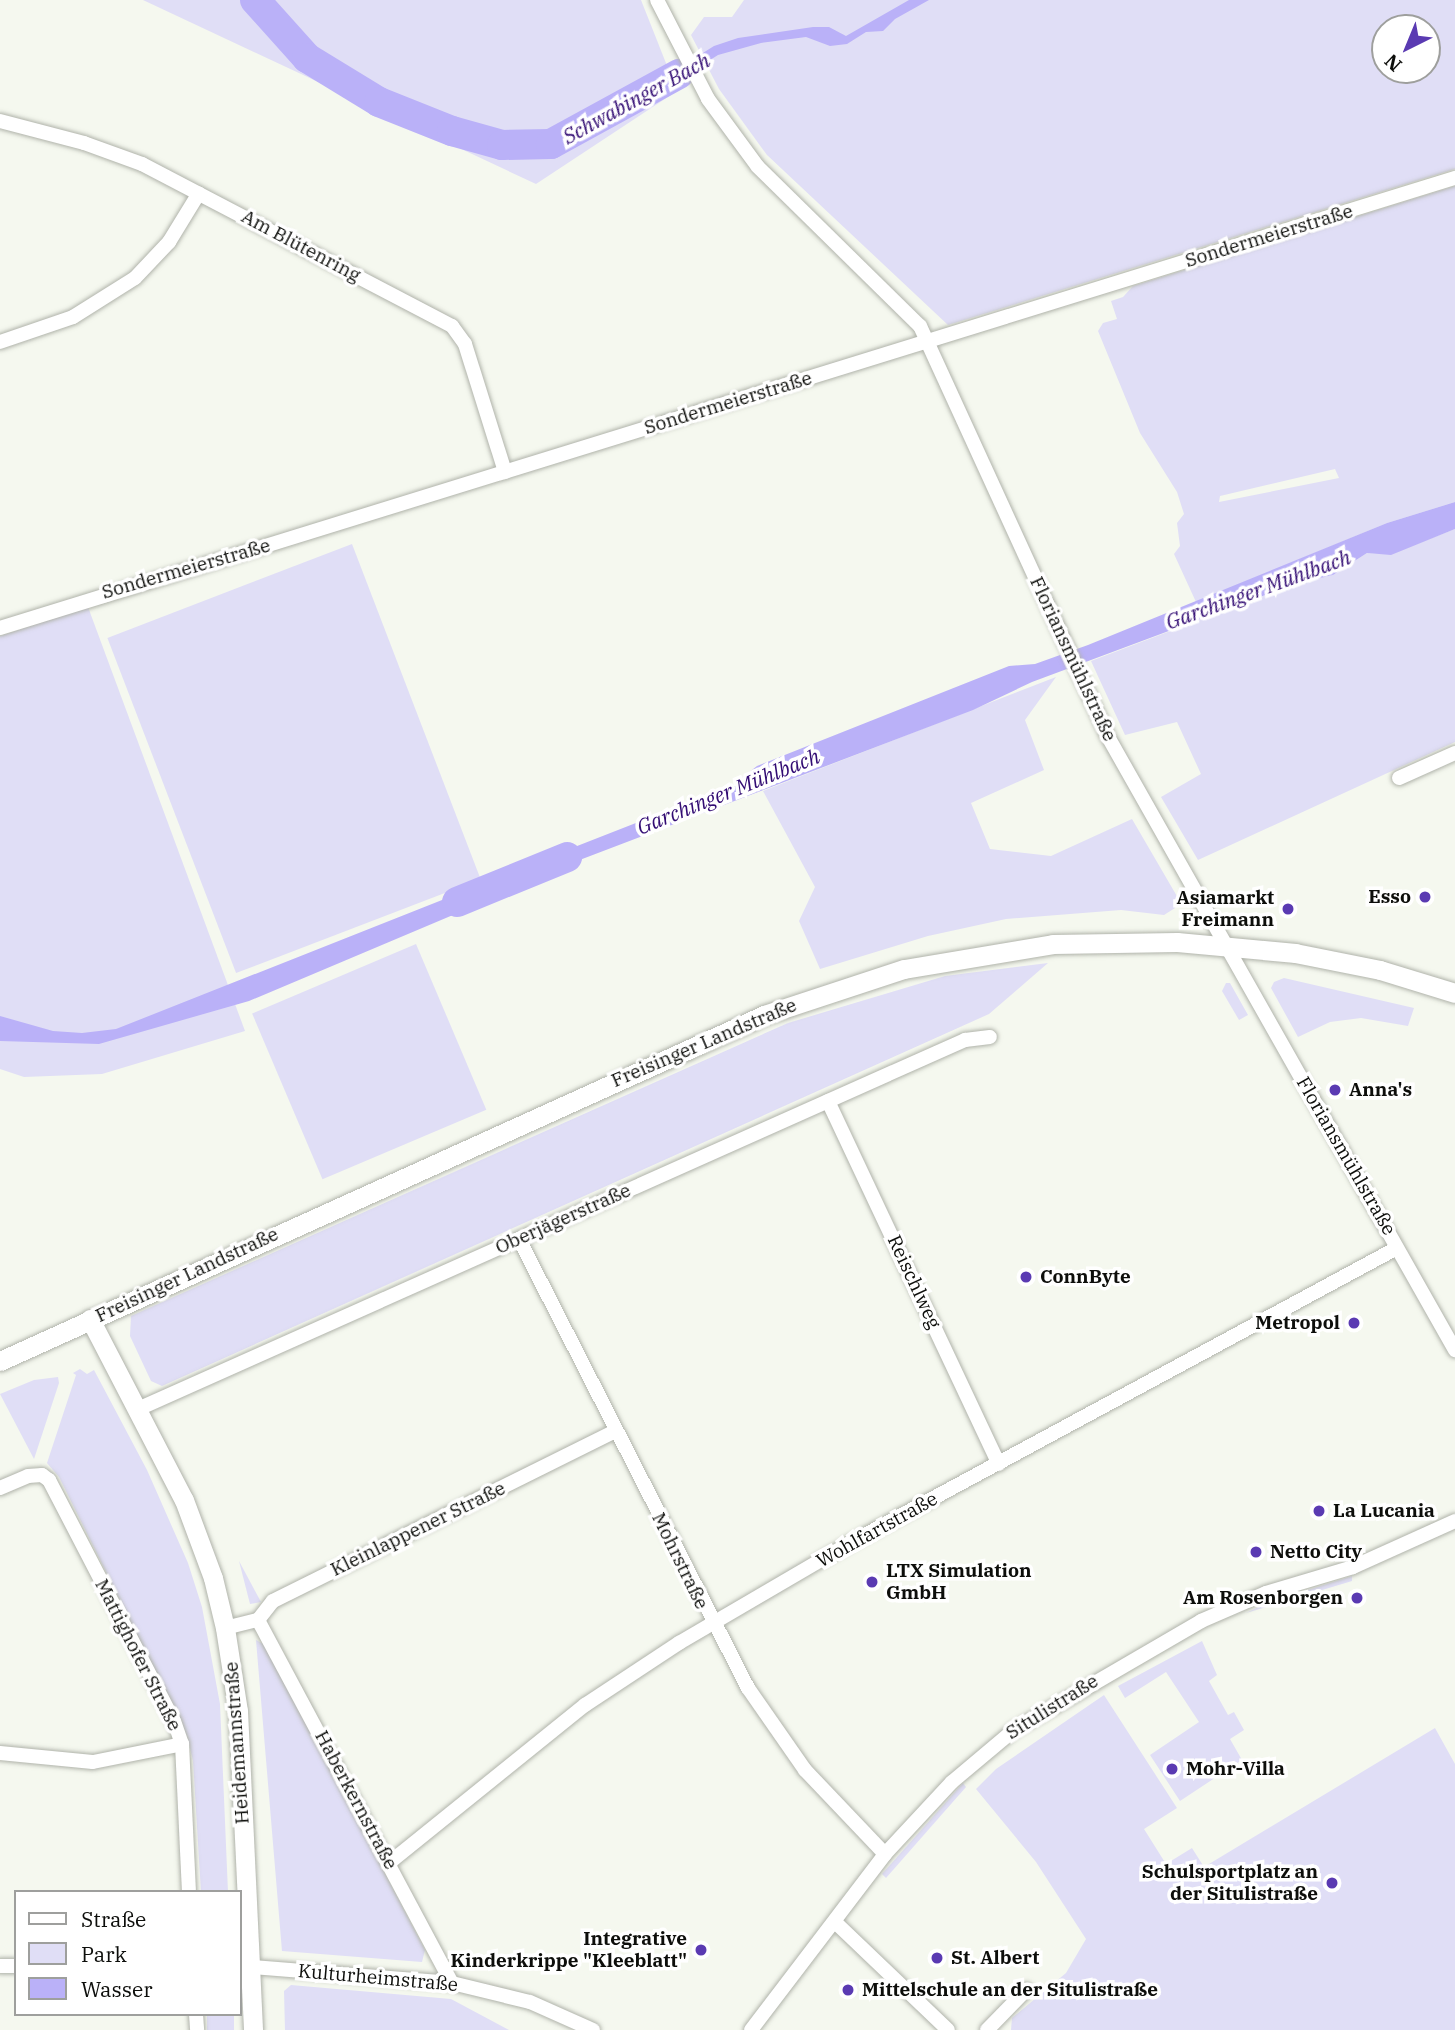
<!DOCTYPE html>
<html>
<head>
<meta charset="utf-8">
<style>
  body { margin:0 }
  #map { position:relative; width:1455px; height:2030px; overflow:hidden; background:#f5f8ef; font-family:"IBM Plex Serif",serif }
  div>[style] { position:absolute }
  .green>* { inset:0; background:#e0def6; transform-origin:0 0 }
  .water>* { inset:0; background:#bab1f8 }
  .river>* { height:30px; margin:-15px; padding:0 15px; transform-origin:15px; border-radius:15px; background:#bab1f8 }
  .roads { filter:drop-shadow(0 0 2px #b0b3aa) drop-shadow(0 0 2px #b0b3aa) }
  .street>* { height:14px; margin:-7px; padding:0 7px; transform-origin:7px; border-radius:7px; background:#fff }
  .secondary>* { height:19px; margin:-9.5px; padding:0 9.5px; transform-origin:9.5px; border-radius:9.5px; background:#fff }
  .dots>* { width:19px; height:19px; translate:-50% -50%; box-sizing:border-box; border:4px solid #fff; border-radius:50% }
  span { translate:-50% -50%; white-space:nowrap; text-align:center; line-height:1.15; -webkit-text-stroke:7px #fff; paint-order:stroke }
  .street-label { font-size:19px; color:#0d0e0b }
  .poi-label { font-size:19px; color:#0d0e0b; font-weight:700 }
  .right { translate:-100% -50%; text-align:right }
  .left { translate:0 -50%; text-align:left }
  .water-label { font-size:21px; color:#320c73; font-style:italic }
  .legend { position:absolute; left:14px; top:1890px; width:228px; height:126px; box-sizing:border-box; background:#fff; border:2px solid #9e9f9d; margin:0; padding:9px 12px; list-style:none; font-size:21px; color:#0d0e0b }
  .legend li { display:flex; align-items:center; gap:14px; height:35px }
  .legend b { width:35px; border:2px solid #9e9f9d }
  .north { position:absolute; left:1371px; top:14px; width:70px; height:70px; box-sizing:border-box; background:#fff; border:2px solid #9e9f9d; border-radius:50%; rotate:223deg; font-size:19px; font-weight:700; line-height:28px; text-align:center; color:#0d0e0b }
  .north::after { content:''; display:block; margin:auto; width:24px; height:32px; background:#5a3ab2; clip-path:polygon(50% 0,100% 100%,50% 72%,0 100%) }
</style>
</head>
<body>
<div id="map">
  <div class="green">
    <i style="clip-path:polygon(143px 0,641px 0,677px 91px,536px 184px)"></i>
    <i style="clip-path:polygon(evenodd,744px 0,1455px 0,1455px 169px,948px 325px,767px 155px,719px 89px,691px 35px,704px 17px,732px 17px,744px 0,1385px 28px,1427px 28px,1427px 70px,1385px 70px,1385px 28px)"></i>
    <i style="clip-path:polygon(evenodd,1455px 186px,1455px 502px,1387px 523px,1196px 602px,1174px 554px,1180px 546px,1177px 523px,1184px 514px,1177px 492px,1140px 433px,1098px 331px,1103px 323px,1117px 319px,1111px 301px,1123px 297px,1133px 286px,1455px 186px,1335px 469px,1339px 478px,1219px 502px,1220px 496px,1335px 469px)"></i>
    <i style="clip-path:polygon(1455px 529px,1455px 742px,1198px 860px,1161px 797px,1201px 774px,1177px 722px,1125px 735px,1091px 661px,1292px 585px,1333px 575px,1367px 553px,1391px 554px)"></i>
    <i style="left:352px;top:544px;width:359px;height:262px;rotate:69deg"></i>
    <i style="clip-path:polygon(88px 607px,245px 1031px,102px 1074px,24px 1077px,0 1069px,0 636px)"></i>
    <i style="clip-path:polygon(1056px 677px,1025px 720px,1044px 770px,971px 803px,990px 849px,1051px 856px,1132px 819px,1178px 898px,1175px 908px,1164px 915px,1121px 910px,1006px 919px,928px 936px,820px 969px,799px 921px,815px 887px,763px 791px)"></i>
    <i style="left:416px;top:944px;width:180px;height:178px;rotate:67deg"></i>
    <i style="clip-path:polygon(1048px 963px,989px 1014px,162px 1386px,151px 1381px,130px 1336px,131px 1316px,788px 1023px,945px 976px)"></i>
    <i style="clip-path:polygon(1284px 978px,1414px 1008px,1408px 1026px,1361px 1018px,1330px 1022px,1298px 1037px,1271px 988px,1274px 982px)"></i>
    <i style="clip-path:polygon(1226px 983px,1230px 983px,1248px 1015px,1239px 1020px,1222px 991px)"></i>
    <i style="clip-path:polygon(80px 1369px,87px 1374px,94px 1370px,147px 1470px,188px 1563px,202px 1607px,220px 1704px,228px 1892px,201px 1892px,193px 1761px,187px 1736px,59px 1477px,47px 1463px,76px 1375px,73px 1373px)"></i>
    <i style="clip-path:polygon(58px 1377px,59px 1383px,34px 1459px,0 1394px,34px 1380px)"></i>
    <i style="clip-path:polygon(239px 1561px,261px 1602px,250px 1604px)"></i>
    <i style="clip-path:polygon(1352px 1576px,1352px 1581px,1246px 1613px,1267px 1603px)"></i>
    <i style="clip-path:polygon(256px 1640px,265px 1645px,425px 1950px,422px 1962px,282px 1951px)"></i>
    <i style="clip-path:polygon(1202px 1641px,1217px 1675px,1209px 1681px,1228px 1715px,1234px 1712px,1244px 1730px,1230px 1739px,1242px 1760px,1180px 1801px,1150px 1755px,1199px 1722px,1166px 1672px,1125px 1698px,1118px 1686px)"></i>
    <i style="clip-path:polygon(1104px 1695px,1177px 1808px,1144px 1829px,1166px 1864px,1192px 1848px,1204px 1867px,1435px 1728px,1455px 1764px,1455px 2030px,1011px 2030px,1012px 2018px,1066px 1973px,1086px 1939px,1036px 1862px,976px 1789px,996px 1769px)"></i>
    <i style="clip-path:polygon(963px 1783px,966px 1787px,886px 1878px,882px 1874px)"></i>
    <i style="clip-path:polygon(291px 1985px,451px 1999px,509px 2030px,285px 2030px,284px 1991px)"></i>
    <i style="left:207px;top:2014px;width:27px;height:16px"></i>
  </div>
  <div class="water">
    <i style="clip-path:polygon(909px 0,929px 0,895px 19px,883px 31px,866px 32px,847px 44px,830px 46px,806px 37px,761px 43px,718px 55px,650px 98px,644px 90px,714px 46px,738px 38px,813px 27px,829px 27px,846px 36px)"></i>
    <i style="clip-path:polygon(1455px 502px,1455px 529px,1391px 555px,1367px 553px,1333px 575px,1292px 585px,1032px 682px,973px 710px,577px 861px,533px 883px,526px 866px,733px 785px,757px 766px,1009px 666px,1035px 664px,1088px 645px,1387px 523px)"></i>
    <i style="clip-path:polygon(490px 881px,498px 896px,249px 1001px,99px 1044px,0 1041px,0 1016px,53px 1031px,82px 1033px,116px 1029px)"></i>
  </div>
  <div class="river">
    <i style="left:255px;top:0;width:78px;rotate:48.1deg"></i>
    <i style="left:307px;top:58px;width:84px;rotate:31.4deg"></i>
    <i style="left:379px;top:102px;width:79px;rotate:21.7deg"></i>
    <i style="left:452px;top:131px;width:52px;rotate:15.6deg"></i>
    <i style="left:502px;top:145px;width:49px;rotate:-1.2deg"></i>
    <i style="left:551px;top:144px;width:146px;rotate:-28.7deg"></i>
    <i style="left:457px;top:902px;width:119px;rotate:-22.2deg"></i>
  </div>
  <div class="roads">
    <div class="street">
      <i style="left:657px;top:0;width:111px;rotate:62.7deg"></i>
      <i style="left:708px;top:99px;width:84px;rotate:53.7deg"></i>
      <i style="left:758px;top:167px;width:227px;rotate:44.5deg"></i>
      <i style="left:920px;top:326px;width:450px;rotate:65.4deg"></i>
      <i style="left:1107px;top:735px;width:707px;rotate:60.5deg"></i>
      <i style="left:0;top:121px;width:87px;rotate:14.7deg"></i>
      <i style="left:84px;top:143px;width:62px;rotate:19.9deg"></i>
      <i style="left:142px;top:164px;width:350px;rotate:27.6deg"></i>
      <i style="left:452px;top:326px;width:22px;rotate:54deg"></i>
      <i style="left:465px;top:344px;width:134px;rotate:72.6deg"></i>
      <i style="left:0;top:342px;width:77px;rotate:-18.9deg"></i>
      <i style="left:73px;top:317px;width:73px;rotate:-32.2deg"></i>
      <i style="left:135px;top:278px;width:50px;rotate:-46.6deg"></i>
      <i style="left:169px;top:242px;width:57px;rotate:-58.5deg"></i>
      <i style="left:0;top:628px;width:1523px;rotate:-17.19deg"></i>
      <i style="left:1399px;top:778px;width:61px;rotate:-24.1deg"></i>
      <i style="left:828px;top:1101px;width:401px;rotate:64.8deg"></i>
      <i style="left:519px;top:1239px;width:504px;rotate:62.98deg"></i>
      <i style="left:748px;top:1688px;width:100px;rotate:55.2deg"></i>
      <i style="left:805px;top:1770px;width:116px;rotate:46.4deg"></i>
      <i style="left:138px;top:1409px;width:906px;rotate:-24.05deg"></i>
      <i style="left:965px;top:1040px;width:25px;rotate:-7deg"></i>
      <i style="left:0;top:1488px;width:30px;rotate:-23deg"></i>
      <i style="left:28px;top:1476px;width:14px;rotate:-4deg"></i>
      <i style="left:42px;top:1475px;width:9px;rotate:36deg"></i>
      <i style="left:49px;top:1480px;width:271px;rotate:62.6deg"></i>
      <i style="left:174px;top:1721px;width:24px;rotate:71deg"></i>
      <i style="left:182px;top:1744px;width:148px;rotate:87.3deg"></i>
      <i style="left:258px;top:1620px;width:412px;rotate:61.9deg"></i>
      <i style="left:225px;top:1628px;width:34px;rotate:-14deg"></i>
      <i style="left:258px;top:1620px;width:24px;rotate:-52deg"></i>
      <i style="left:273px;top:1601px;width:382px;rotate:-26.4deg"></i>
      <i style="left:0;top:1753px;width:93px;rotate:5.5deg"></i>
      <i style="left:93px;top:1762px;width:91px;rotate:-11.4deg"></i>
      <i style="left:389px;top:1863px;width:252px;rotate:-38.9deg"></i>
      <i style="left:585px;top:1705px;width:113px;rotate:-33.4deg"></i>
      <i style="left:679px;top:1643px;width:198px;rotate:-30.3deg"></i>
      <i style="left:850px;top:1543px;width:621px;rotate:-28.34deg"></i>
      <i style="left:835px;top:1922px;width:156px;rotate:43.7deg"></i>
      <i style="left:0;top:1966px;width:16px"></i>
      <i style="left:240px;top:1966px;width:213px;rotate:4.6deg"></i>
      <i style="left:452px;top:1983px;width:80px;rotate:13.7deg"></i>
      <i style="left:530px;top:2002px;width:69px;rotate:24deg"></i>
      <i style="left:196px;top:2014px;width:16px;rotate:86deg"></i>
      <i style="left:751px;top:2030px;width:221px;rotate:-52.7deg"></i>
      <i style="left:885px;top:1854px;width:98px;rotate:-47.1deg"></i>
      <i style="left:952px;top:1782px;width:81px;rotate:-40deg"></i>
      <i style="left:1014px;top:1730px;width:216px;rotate:-30.2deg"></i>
      <i style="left:1201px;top:1621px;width:71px;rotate:-23.3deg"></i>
      <i style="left:1266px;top:1593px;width:91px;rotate:-16.6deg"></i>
      <i style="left:1353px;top:1567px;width:112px;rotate:-24.3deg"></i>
      <i style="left:987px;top:2030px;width:56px;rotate:-45.7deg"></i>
    </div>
    <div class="secondary">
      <i style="left:90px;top:1319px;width:204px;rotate:62.6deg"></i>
      <i style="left:184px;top:1500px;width:83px;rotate:69.6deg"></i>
      <i style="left:213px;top:1578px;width:51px;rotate:76.5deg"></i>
      <i style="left:225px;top:1628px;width:84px;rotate:81.1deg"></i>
      <i style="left:238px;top:1711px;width:319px;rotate:87.3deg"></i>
      <i style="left:0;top:1361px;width:839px;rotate:-24.36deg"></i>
      <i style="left:764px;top:1015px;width:147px;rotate:-18.2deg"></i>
      <i style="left:904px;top:969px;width:151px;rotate:-9.5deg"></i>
      <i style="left:1053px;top:944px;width:124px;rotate:-0.9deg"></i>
      <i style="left:1177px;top:942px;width:119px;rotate:5.3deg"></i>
      <i style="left:1295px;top:953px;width:87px;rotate:11.3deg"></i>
      <i style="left:1380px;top:970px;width:78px;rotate:17deg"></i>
    </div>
  </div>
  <div class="dots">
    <i style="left:1425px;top:897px;background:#5a3ab2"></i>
    <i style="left:1288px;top:909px;background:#5a3ab2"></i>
    <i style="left:1335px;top:1090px;background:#5a3ab2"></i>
    <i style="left:1026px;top:1277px;background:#5a3ab2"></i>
    <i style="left:1354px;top:1323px;background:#5a3ab2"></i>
    <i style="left:1319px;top:1511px;background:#5a3ab2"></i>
    <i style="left:1256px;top:1552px;background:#5a3ab2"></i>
    <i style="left:872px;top:1582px;background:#5a3ab2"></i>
    <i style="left:1357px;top:1598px;background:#5a3ab2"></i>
    <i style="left:1172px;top:1769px;background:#5a3ab2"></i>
    <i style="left:1332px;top:1883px;background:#5a3ab2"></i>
    <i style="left:701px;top:1950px;background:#5a3ab2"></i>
    <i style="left:937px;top:1958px;background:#5a3ab2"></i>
    <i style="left:848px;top:1990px;background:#5a3ab2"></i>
  </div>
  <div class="street-label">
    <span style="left:1269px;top:236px;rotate:-17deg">Sondermeierstraße</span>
    <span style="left:301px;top:246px;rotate:28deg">Am Blütenring</span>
    <span style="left:728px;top:403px;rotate:-17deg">Sondermeierstraße</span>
    <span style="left:186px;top:569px;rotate:-16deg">Sondermeierstraße</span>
    <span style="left:1073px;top:659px;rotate:65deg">Floriansmühlstraße</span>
    <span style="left:704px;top:1043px;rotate:-23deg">Freisinger Landstraße</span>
    <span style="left:1346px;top:1156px;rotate:60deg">Floriansmühlstraße</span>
    <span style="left:563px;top:1219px;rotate:-24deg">Oberjägerstraße</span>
    <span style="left:187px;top:1275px;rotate:-25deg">Freisinger Landstraße</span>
    <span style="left:914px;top:1282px;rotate:65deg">Reischlweg</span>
    <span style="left:418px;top:1529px;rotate:-26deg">Kleinlappener Straße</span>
    <span style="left:877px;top:1530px;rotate:-29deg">Wohlfartstraße</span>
    <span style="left:680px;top:1561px;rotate:64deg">Mohrstraße</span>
    <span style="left:138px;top:1655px;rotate:63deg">Mattighofer Straße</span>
    <span style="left:1052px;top:1707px;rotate:-32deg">Situlistraße</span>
    <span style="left:237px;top:1743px;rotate:-94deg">Heidemannstraße</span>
    <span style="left:356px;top:1800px;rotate:62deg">Haberkernstraße</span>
    <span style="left:378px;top:1978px;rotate:5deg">Kulturheimstraße</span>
  </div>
  <div class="poi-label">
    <span class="right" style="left:1411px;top:897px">Esso</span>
    <span class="right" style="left:1274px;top:909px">Asiamarkt<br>Freimann</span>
    <span class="left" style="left:1349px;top:1090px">Anna's</span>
    <span class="left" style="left:1040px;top:1277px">ConnByte</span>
    <span class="right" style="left:1340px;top:1323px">Metropol</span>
    <span class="left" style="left:1333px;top:1511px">La Lucania</span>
    <span class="left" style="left:1270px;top:1552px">Netto City</span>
    <span class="left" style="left:886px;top:1582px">LTX Simulation<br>GmbH</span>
    <span class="right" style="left:1343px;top:1598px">Am Rosenborgen</span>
    <span class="left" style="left:1186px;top:1769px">Mohr-Villa</span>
    <span class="right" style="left:1318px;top:1883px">Schulsportplatz an<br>der Situlistraße</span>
    <span class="right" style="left:687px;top:1950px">Integrative<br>Kinderkrippe "Kleeblatt"</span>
    <span class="left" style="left:951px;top:1958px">St. Albert</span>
    <span class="left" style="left:862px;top:1990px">Mittelschule an der Situlistraße</span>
  </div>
  <div class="water-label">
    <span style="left:636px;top:98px;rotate:-29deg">Schwabinger Bach</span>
    <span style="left:1258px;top:589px;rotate:-20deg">Garchinger Mühlbach</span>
    <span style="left:728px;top:791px;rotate:-22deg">Garchinger Mühlbach</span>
  </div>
  <ul class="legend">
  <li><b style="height:9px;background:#fff"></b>Straße</li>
  <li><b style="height:19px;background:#e0def6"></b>Park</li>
  <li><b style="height:19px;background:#bab1f8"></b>Wasser</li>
  </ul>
  <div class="north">N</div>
</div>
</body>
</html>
